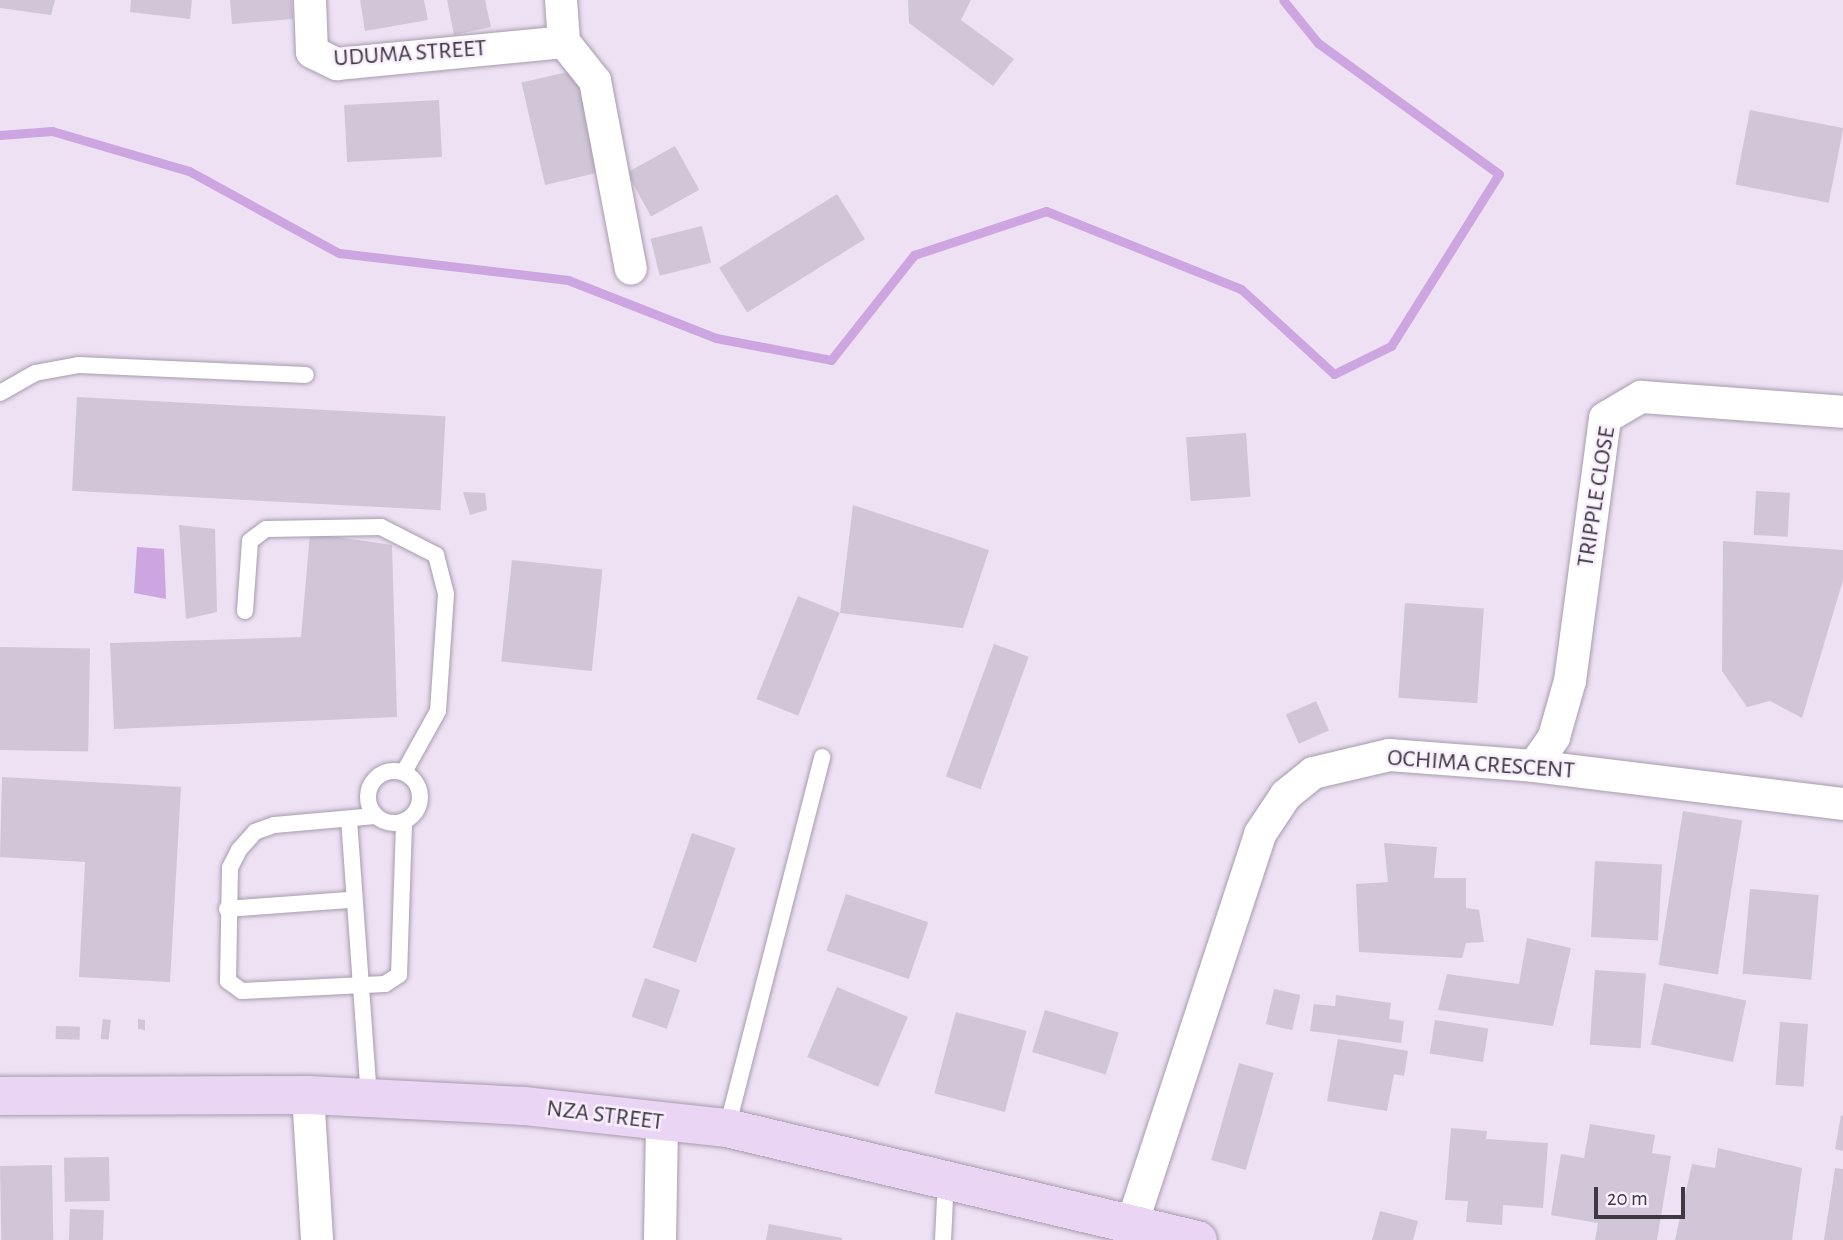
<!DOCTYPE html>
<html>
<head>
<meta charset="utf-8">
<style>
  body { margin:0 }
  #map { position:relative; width:1843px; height:1240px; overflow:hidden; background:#ede1f3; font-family:"Alegreya Sans",sans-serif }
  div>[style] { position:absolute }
  .water>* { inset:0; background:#cda5e1 }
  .stream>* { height:9px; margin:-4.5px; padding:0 4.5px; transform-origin:4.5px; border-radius:4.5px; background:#cda5e1 }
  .building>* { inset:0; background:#d1c6d7; transform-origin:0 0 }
  .roads { filter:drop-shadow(0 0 2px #a79cad) drop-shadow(0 0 2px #a79cad) }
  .lane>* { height:16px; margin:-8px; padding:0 8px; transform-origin:8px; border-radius:8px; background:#fff }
  .lane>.ring { margin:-8px; padding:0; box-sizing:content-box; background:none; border:16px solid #fff; border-radius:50% }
  .street>* { height:32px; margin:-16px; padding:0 16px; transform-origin:16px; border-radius:16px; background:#fff }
  .secondary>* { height:38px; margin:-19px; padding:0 19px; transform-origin:19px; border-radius:19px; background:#ebd5f5 }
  span { translate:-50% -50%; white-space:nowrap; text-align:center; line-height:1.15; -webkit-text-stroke:5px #f9effe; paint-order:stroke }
  .street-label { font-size:24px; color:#3e3940 }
  .scale { position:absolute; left:1594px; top:1187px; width:91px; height:32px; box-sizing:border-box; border:4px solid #3e3940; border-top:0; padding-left:9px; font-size:21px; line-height:24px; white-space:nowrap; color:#3e3940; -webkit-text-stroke:5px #f9effe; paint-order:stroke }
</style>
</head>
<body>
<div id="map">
  <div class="water">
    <i style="clip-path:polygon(137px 547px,164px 549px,166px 599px,134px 593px)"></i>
  </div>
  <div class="stream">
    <i style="left:0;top:135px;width:52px;rotate:-4.4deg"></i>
    <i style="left:52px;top:131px;width:143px;rotate:16.3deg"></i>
    <i style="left:189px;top:171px;width:171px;rotate:28.7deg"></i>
    <i style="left:339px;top:253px;width:231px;rotate:6.7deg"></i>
    <i style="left:568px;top:280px;width:159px;rotate:21.4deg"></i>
    <i style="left:716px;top:338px;width:117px;rotate:10.8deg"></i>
    <i style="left:831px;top:360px;width:134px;rotate:-51.7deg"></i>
    <i style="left:914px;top:255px;width:139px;rotate:-18.4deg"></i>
    <i style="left:1046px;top:211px;width:210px;rotate:21.8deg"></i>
    <i style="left:1241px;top:289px;width:126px;rotate:42.4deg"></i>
    <i style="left:1334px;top:374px;width:64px;rotate:-26.2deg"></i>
    <i style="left:1391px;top:346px;width:203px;rotate:-57.9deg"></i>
    <i style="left:1499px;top:174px;width:223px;rotate:-144.1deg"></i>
    <i style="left:1318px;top:43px;width:55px;rotate:-129.1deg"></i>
  </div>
  <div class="building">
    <i style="clip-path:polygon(0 0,55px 0,51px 15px,0 8px)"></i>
    <i style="clip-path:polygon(131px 0,192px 0,190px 19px,130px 12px)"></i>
    <i style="clip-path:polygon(230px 0,292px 0,293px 19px,232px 24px)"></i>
    <i style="clip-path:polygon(360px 0,424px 0,428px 20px,365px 31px)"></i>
    <i style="clip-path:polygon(447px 0,485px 0,491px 27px,454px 35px)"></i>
    <i style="clip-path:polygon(908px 0,971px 0,961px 20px,1014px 59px,993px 86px,909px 23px)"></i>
    <i style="left:576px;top:70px;width:105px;height:56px;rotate:77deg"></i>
    <i style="left:439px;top:100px;width:57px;height:95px;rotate:87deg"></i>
    <i style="left:1750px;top:110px;width:95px;height:76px;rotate:11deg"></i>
    <i style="left:675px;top:146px;width:50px;height:55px;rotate:61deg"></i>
    <i style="left:837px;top:194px;width:53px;height:139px;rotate:58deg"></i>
    <i style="left:702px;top:226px;width:38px;height:53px;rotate:76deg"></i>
    <i style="left:77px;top:397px;width:369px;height:94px;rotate:3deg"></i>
    <i style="left:1246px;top:433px;width:64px;height:60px;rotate:86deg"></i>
    <i style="left:1756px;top:491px;width:34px;height:44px;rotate:3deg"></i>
    <i style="clip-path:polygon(463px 492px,485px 493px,487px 510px,470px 515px)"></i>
    <i style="clip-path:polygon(853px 505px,989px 550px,963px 628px,840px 613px)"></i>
    <i style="clip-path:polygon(179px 525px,215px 529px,217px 612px,186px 619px)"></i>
    <i style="clip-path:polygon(310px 533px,392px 545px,397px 717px,114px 729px,110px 643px,301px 637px)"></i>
    <i style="clip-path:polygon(1723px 541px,1843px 550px,1843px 580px,1802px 718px,1770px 701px,1747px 707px,1722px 671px)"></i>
    <i style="left:512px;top:560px;width:91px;height:102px;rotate:6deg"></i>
    <i style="left:798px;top:596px;width:45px;height:111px;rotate:22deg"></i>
    <i style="left:1405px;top:603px;width:79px;height:95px;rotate:4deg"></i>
    <i style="left:994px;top:644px;width:37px;height:141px;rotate:20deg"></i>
    <i style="left:0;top:647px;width:90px;height:103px;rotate:1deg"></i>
    <i style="left:1316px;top:701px;width:32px;height:33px;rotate:66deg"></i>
    <i style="clip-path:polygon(2px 777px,181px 787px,170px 982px,79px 977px,85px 862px,0 857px)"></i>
    <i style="left:1683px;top:811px;width:60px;height:156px;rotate:9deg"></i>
    <i style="left:692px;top:833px;width:46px;height:121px;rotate:19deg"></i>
    <i style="clip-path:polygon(1384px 843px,1437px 847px,1434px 878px,1466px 878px,1466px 908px,1479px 910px,1484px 942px,1466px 943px,1462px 958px,1359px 952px,1356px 884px,1388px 882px)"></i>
    <i style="left:1595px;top:861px;width:67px;height:76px;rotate:3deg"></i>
    <i style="left:1750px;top:889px;width:69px;height:85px;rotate:5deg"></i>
    <i style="left:846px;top:894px;width:87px;height:60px;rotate:19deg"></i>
    <i style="clip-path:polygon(1527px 938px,1571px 948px,1553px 1026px,1438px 1010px,1447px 974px,1519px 984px)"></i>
    <i style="left:1595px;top:970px;width:51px;height:75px;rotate:4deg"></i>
    <i style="left:645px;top:978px;width:37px;height:41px;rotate:19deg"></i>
    <i style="left:1664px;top:983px;width:84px;height:63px;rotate:12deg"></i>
    <i style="left:837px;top:987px;width:77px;height:76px;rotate:23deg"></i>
    <i style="left:1274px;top:989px;width:27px;height:36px;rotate:13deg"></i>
    <i style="clip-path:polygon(1336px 995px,1391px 1003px,1389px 1019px,1404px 1021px,1401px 1043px,1310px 1031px,1314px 1004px,1335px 1006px)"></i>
    <i style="left:1045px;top:1010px;width:77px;height:44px;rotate:17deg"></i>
    <i style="left:956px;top:1012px;width:73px;height:84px;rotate:15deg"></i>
    <i style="left:103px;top:1019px;width:8px;height:20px;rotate:7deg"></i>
    <i style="clip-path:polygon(138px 1019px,145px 1020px,145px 1030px,138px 1029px)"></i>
    <i style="left:1435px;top:1020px;width:54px;height:34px;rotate:9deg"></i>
    <i style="left:1780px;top:1022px;width:28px;height:63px;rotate:4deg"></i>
    <i style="left:56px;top:1026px;width:24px;height:13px;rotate:2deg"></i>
    <i style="clip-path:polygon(1338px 1039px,1408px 1051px,1404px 1076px,1394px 1074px,1387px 1111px,1327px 1101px)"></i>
    <i style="left:1239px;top:1063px;width:36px;height:101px;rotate:16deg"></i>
    <i style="clip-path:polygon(1841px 1115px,1843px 1116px,1843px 1151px,1835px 1149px)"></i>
    <i style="clip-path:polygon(1590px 1124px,1655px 1135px,1652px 1153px,1671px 1156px,1657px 1240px,1595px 1240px,1598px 1223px,1551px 1215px,1561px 1154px,1584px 1158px)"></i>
    <i style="clip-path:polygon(1451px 1128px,1487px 1131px,1486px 1139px,1548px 1143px,1543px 1208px,1503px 1205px,1502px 1225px,1466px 1222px,1468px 1201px,1445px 1200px)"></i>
    <i style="clip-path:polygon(1718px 1148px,1802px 1168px,1792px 1240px,1675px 1240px,1692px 1164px,1715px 1168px)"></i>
    <i style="left:109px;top:1157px;width:44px;height:45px;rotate:89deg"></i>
    <i style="left:52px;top:1165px;width:75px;height:52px;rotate:89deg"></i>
    <i style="clip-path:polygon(1835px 1168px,1843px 1169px,1843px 1240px,1824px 1240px)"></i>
    <i style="left:70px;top:1209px;width:34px;height:31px;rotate:2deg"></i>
    <i style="clip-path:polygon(1380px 1211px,1418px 1221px,1413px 1240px,1372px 1240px)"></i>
    <i style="clip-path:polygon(769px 1224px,842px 1238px,842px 1240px,766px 1240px)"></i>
  </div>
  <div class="roads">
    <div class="lane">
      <i style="left:0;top:393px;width:40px;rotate:-29.7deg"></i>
      <i style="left:35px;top:373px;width:45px;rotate:-10.3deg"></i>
      <i style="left:79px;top:365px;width:227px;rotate:2.5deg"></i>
      <i style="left:245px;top:611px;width:70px;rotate:-85.9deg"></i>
      <i style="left:250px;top:541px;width:20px;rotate:-37deg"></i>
      <i style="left:266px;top:529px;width:115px;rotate:-1deg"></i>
      <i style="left:381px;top:527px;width:62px;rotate:27deg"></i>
      <i style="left:436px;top:555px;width:40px;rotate:75.6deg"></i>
      <i style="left:446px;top:594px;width:117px;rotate:93.9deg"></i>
      <i style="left:438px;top:711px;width:70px;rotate:119.1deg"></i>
      <i class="ring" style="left:368px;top:771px;width:36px;height:36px"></i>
      <i style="left:375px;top:816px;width:101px;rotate:174.9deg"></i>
      <i style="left:274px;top:825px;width:20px;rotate:160deg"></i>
      <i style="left:255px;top:832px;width:24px;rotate:132deg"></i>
      <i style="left:239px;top:850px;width:20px;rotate:117deg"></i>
      <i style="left:230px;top:868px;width:113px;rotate:91deg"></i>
      <i style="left:228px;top:981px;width:17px;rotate:36deg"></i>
      <i style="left:242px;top:991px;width:143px;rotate:-2.8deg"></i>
      <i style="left:385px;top:984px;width:17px;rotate:-33deg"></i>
      <i style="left:399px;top:975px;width:154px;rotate:-88.1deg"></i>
      <i style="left:349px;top:819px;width:280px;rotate:85.9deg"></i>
      <i style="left:227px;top:909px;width:124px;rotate:-4.2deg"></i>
      <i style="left:727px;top:1128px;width:383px;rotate:-75.6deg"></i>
      <i style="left:943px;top:1240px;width:62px;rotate:-87.2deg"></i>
    </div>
    <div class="street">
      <i style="left:310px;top:0;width:52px;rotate:87.8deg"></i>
      <i style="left:312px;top:52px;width:28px;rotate:26deg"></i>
      <i style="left:337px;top:64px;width:228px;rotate:-5.5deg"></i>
      <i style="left:561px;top:0;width:42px;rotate:85.9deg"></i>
      <i style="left:564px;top:42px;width:50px;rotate:51.5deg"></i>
      <i style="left:595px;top:81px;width:191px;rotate:79.2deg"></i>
      <i style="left:1534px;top:766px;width:35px;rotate:-55deg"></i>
      <i style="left:1554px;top:737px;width:58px;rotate:-74.1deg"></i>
      <i style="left:1570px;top:681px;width:265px;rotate:-82.4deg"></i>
      <i style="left:1605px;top:418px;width:42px;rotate:-30.3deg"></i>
      <i style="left:1641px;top:397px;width:203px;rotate:4.2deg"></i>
      <i style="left:308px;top:1095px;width:145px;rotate:86.4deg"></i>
      <i style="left:1133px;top:1221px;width:407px;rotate:-71.8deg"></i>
      <i style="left:1260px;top:834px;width:47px;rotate:-56.3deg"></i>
      <i style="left:1286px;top:795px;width:35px;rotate:-39deg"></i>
      <i style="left:1313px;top:773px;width:78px;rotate:-13.3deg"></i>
      <i style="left:1389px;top:755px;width:145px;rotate:4.3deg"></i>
      <i style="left:1534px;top:766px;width:311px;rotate:7deg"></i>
      <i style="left:660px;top:1240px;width:117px;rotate:-89deg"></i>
    </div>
    <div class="secondary">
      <i style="left:0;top:1096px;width:308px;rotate:-0.2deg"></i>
      <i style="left:308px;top:1095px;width:216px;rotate:2.9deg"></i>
      <i style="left:524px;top:1106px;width:204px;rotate:6.2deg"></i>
      <i style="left:727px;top:1128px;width:484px;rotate:13.4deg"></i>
    </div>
  </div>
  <div class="street-label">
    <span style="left:410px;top:54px;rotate:-4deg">UDUMA STREET</span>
    <span style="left:1597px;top:497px;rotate:-81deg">TRIPPLE CLOSE</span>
    <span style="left:1481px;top:765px;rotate:4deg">OCHIMA CRESCENT</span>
    <span style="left:605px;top:1116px;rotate:7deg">NZA STREET</span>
  </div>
  <div class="scale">20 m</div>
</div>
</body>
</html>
